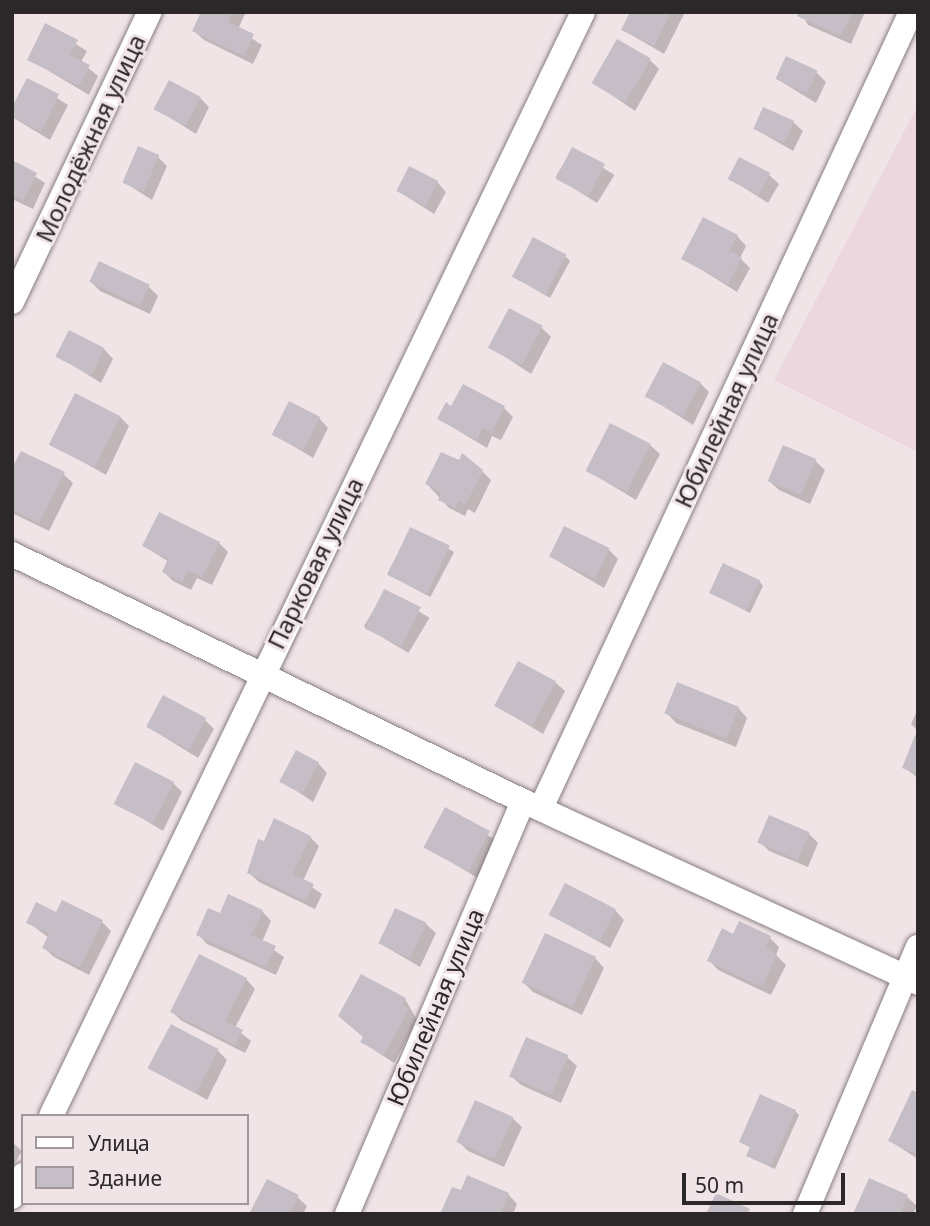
<!DOCTYPE html>
<html>
<head>
<meta charset="utf-8">
<style>
  body { margin:0 }
  #map { position:relative; width:930px; height:1226px; overflow:hidden; background:#f0e4e7; font-family:"Noto Sans",sans-serif }
  div>[style] { position:absolute }
  .built>* { inset:0; background:#ebd7dd }
  .shadow>* { inset:0; background:#0003; transform-origin:0 0 }
  .building>* { inset:0; background:#c6bec6; transform-origin:0 0 }
  .roads { filter:drop-shadow(0 0 2px #877c80) drop-shadow(0 0 2px #877c80) }
  .minor>* { height:24px; margin:-12px; padding:0 12px; transform-origin:12px; border-radius:12px; background:#fff }
  span { translate:-50% -50%; white-space:nowrap; text-align:center; line-height:1.15; -webkit-text-stroke:6px #f0e4e7; paint-order:stroke }
  .street-label { font-size:24px; color:#2c2729 }
  .frame { position:absolute; inset:0; border:14px solid #2c2729; pointer-events:none }
  .legend { position:absolute; left:21px; top:1114px; width:228px; height:91px; box-sizing:border-box; background:#f0e4e7; border:2px solid #a2989b; margin:0; padding:9px 12px; list-style:none; font-size:21px; color:#2c2729 }
  .legend li { display:flex; align-items:center; gap:14px; height:35px }
  .legend b { width:35px; border:2px solid #a2989b }
  .scale { position:absolute; left:682px; top:1173px; width:163px; height:32px; box-sizing:border-box; border:4px solid #2c2729; border-top:0; padding-left:9px; font-size:21px; line-height:24px; white-space:nowrap; color:#2c2729; -webkit-text-stroke:5px #f0e4e7; paint-order:stroke }
</style>
</head>
<body>
<div id="map">
  <div class="built">
    <i style="clip-path:polygon(918px 105px,918px 452px,774px 380px)"></i>
  </div>
  <div class="shadow">
    <i style="clip-path:polygon(203px 12px,246px 12px,238px 29px,262px 45px,253px 64px,204px 40px,194px 31px)"></i>
    <i style="clip-path:polygon(631px 12px,685px 12px,664px 54px,623px 30px)"></i>
    <i style="clip-path:polygon(801px 12px,865px 12px,851px 44px,808px 25px)"></i>
    <i style="clip-path:polygon(46px 26px,87px 51px,81px 62px,98px 76px,89px 95px,29px 59px)"></i>
    <i style="clip-path:polygon(650px 60px,659px 69px,635px 111px,594px 83px)"></i>
    <i style="clip-path:polygon(817px 73px,826px 82px,816px 103px,777px 79px)"></i>
    <i style="clip-path:polygon(28px 80px,68px 105px,50px 140px,12px 117px)"></i>
    <i style="clip-path:polygon(200px 98px,209px 107px,196px 134px,156px 109px)"></i>
    <i style="clip-path:polygon(793px 122px,803px 131px,793px 151px,755px 129px)"></i>
    <i style="left:573px;top:149px;width:49px;height:33px;rotate:32deg"></i>
    <i style="clip-path:polygon(158px 157px,167px 166px,152px 200px,124px 182px)"></i>
    <i style="clip-path:polygon(12px 162px,45px 183px,33px 209px,12px 199px)"></i>
    <i style="clip-path:polygon(769px 175px,779px 184px,768px 203px,730px 179px)"></i>
    <i style="clip-path:polygon(437px 182px,446px 192px,434px 214px,398px 191px)"></i>
    <i style="clip-path:polygon(737px 236px,746px 246px,740px 258px,750px 268px,737px 292px,683px 258px)"></i>
    <i style="clip-path:polygon(566px 257px,570px 261px,550px 298px,514px 277px)"></i>
    <i style="clip-path:polygon(91px 282px,149px 287px,158px 296px,150px 314px,100px 291px)"></i>
    <i style="clip-path:polygon(542px 328px,551px 337px,531px 374px,489px 346px)"></i>
    <i style="clip-path:polygon(104px 349px,113px 359px,101px 383px,58px 356px)"></i>
    <i style="clip-path:polygon(700px 383px,709px 392px,693px 425px,647px 396px)"></i>
    <i style="clip-path:polygon(452px 408px,504px 408px,513px 417px,501px 440px,492px 436px,487px 448px,439px 419px)"></i>
    <i style="clip-path:polygon(120px 417px,129px 426px,106px 475px,52px 444px)"></i>
    <i style="clip-path:polygon(319px 418px,328px 428px,313px 458px,275px 435px)"></i>
    <i style="clip-path:polygon(650px 445px,660px 454px,636px 500px,588px 471px)"></i>
    <i style="clip-path:polygon(784px 447px,815px 461px,825px 470px,810px 504px,779px 490px,769px 481px)"></i>
    <i style="clip-path:polygon(482px 471px,491px 480px,475px 513px,468px 509px,465px 516px,449px 508px,427px 484px)"></i>
    <i style="clip-path:polygon(12px 472px,63px 474px,73px 483px,49px 531px,12px 513px)"></i>
    <i style="left:411px;top:529px;width:49px;height:51px;rotate:28deg"></i>
    <i style="clip-path:polygon(219px 543px,228px 552px,212px 585px,197px 578px,191px 590px,173px 581px,164px 572px,169px 562px,144px 546px)"></i>
    <i style="clip-path:polygon(609px 550px,618px 559px,604px 588px,551px 557px)"></i>
    <i style="clip-path:polygon(759px 581px,763px 586px,750px 613px,711px 593px)"></i>
    <i style="left:385px;top:591px;width:52px;height:41px;rotate:31deg"></i>
    <i style="clip-path:polygon(555px 682px,565px 691px,543px 734px,497px 706px)"></i>
    <i style="clip-path:polygon(738px 708px,747px 718px,736px 747px,676px 723px,667px 713px)"></i>
    <i style="clip-path:polygon(918px 709px,918px 731px,911px 724px)"></i>
    <i style="clip-path:polygon(205px 720px,214px 729px,198px 758px,148px 727px)"></i>
    <i style="clip-path:polygon(918px 738px,918px 778px,904px 767px)"></i>
    <i style="clip-path:polygon(318px 763px,327px 773px,313px 802px,282px 781px)"></i>
    <i style="clip-path:polygon(173px 783px,182px 792px,163px 831px,117px 803px)"></i>
    <i style="left:446px;top:810px;width:62px;height:42px;rotate:31deg"></i>
    <i style="clip-path:polygon(809px 834px,818px 843px,808px 867px,769px 851px,759px 841px)"></i>
    <i style="clip-path:polygon(310px 837px,319px 846px,303px 881px,322px 894px,315px 909px,259px 882px,249px 873px,265px 843px)"></i>
    <i style="clip-path:polygon(615px 910px,624px 920px,610px 948px,551px 915px)"></i>
    <i style="clip-path:polygon(262px 911px,271px 921px,262px 942px,284px 957px,276px 975px,207px 944px,198px 934px,220px 916px)"></i>
    <i style="clip-path:polygon(57px 915px,102px 922px,111px 931px,89px 975px,54px 957px,44px 948px,49px 938px,28px 922px)"></i>
    <i style="clip-path:polygon(426px 924px,436px 933px,420px 967px,381px 944px)"></i>
    <i style="clip-path:polygon(734px 936px,770px 938px,779px 947px,776px 955px,786px 965px,771px 995px,718px 970px,709px 960px)"></i>
    <i style="clip-path:polygon(595px 958px,604px 968px,582px 1015px,533px 992px,524px 983px)"></i>
    <i style="clip-path:polygon(246px 979px,255px 989px,235px 1028px,251px 1041px,245px 1053px,182px 1021px,172px 1012px)"></i>
    <i style="clip-path:polygon(405px 999px,417px 1020px,394px 1063px,362px 1042px)"></i>
    <i style="clip-path:polygon(527px 1040px,567px 1057px,577px 1066px,561px 1103px,521px 1085px,511px 1076px)"></i>
    <i style="clip-path:polygon(218px 1051px,227px 1060px,207px 1100px,151px 1067px)"></i>
    <i style="clip-path:polygon(918px 1094px,918px 1159px,890px 1141px)"></i>
    <i style="clip-path:polygon(795px 1111px,799px 1115px,775px 1169px,753px 1159px,749px 1155px,752px 1149px,741px 1142px)"></i>
    <i style="clip-path:polygon(512px 1118px,522px 1127px,504px 1167px,468px 1151px,458px 1141px)"></i>
    <i style="clip-path:polygon(12px 1142px,22px 1151px,12px 1168px)"></i>
    <i style="clip-path:polygon(462px 1193px,508px 1194px,517px 1204px,513px 1214px,442px 1214px)"></i>
    <i style="clip-path:polygon(297px 1197px,307px 1206px,303px 1214px,251px 1213px)"></i>
    <i style="clip-path:polygon(907px 1197px,917px 1206px,913px 1214px,855px 1214px)"></i>
  </div>
  <div class="building">
    <i style="clip-path:polygon(201px 12px,232px 12px,228px 22px,254px 34px,244px 56px,192px 31px)"></i>
    <i style="clip-path:polygon(630px 12px,671px 12px,654px 46px,621px 30px)"></i>
    <i style="clip-path:polygon(799px 12px,852px 12px,841px 36px,797px 16px)"></i>
    <i style="clip-path:polygon(45px 23px,78px 40px,70px 55px,90px 65px,79px 86px,27px 60px)"></i>
    <i style="left:617px;top:39px;width:39px;height:51px;rotate:30deg"></i>
    <i style="left:786px;top:56px;width:35px;height:25px;rotate:25deg"></i>
    <i style="clip-path:polygon(27px 78px,59px 94px,41px 132px,12px 117px,12px 107px)"></i>
    <i style="left:169px;top:80px;width:36px;height:33px;rotate:28deg"></i>
    <i style="left:763px;top:107px;width:34px;height:24px;rotate:24deg"></i>
    <i style="left:138px;top:146px;width:23px;height:40px;rotate:23deg"></i>
    <i style="left:572px;top:147px;width:37px;height:36px;rotate:27deg"></i>
    <i style="left:739px;top:157px;width:35px;height:25px;rotate:27deg"></i>
    <i style="clip-path:polygon(12px 160px,37px 173px,23px 201px,12px 195px)"></i>
    <i style="left:409px;top:166px;width:33px;height:28px;rotate:27deg"></i>
    <i style="clip-path:polygon(703px 217px,738px 235px,729px 251px,742px 257px,728px 284px,681px 259px)"></i>
    <i style="left:533px;top:237px;width:38px;height:45px;rotate:28deg"></i>
    <i style="left:99px;top:261px;width:56px;height:23px;rotate:25deg"></i>
    <i style="left:509px;top:308px;width:38px;height:45px;rotate:28deg"></i>
    <i style="left:69px;top:330px;width:40px;height:30px;rotate:27deg"></i>
    <i style="left:663px;top:362px;width:43px;height:39px;rotate:28deg"></i>
    <i style="clip-path:polygon(463px 384px,505px 406px,492px 432px,483px 428px,477px 440px,437px 419px,446px 402px,451px 406px)"></i>
    <i style="left:75px;top:393px;width:51px;height:58px;rotate:27deg"></i>
    <i style="left:289px;top:401px;width:35px;height:38px;rotate:27deg"></i>
    <i style="left:610px;top:423px;width:46px;height:54px;rotate:27deg"></i>
    <i style="left:783px;top:445px;width:36px;height:39px;rotate:23deg"></i>
    <i style="clip-path:polygon(21px 451px,65px 472px,39px 523px,12px 510px,12px 468px)"></i>
    <i style="clip-path:polygon(441px 452px,459px 460px,462px 453px,483px 470px,466px 504px,459px 501px,455px 508px,438px 500px,441px 492px,425px 484px)"></i>
    <i style="clip-path:polygon(159px 512px,220px 542px,202px 577px,188px 570px,182px 582px,162px 572px,168px 559px,142px 546px)"></i>
    <i style="left:564px;top:526px;width:51px;height:34px;rotate:26deg"></i>
    <i style="left:410px;top:527px;width:44px;height:53px;rotate:25deg"></i>
    <i style="left:723px;top:563px;width:41px;height:33px;rotate:25deg"></i>
    <i style="left:384px;top:589px;width:41px;height:44px;rotate:26deg"></i>
    <i style="left:518px;top:661px;width:43px;height:51px;rotate:28deg"></i>
    <i style="left:677px;top:682px;width:67px;height:34px;rotate:22deg"></i>
    <i style="left:163px;top:695px;width:49px;height:36px;rotate:28deg"></i>
    <i style="clip-path:polygon(915px 735px,918px 737px,918px 774px,902px 768px)"></i>
    <i style="left:296px;top:750px;width:26px;height:36px;rotate:28deg"></i>
    <i style="left:135px;top:762px;width:44px;height:47px;rotate:27deg"></i>
    <i style="left:445px;top:807px;width:51px;height:46px;rotate:28deg"></i>
    <i style="left:769px;top:815px;width:44px;height:30px;rotate:23deg"></i>
    <i style="clip-path:polygon(274px 818px,311px 836px,293px 874px,314px 884px,306px 901px,247px 873px,258px 839px,264px 841px)"></i>
    <i style="left:565px;top:883px;width:57px;height:36px;rotate:27deg"></i>
    <i style="clip-path:polygon(228px 894px,263px 910px,251px 935px,276px 946px,266px 967px,196px 935px,208px 908px,220px 913px)"></i>
    <i style="clip-path:polygon(62px 900px,103px 920px,80px 967px,42px 948px,49px 934px,26px 923px,36px 902px,56px 912px)"></i>
    <i style="left:395px;top:908px;width:35px;height:39px;rotate:25deg"></i>
    <i style="clip-path:polygon(739px 921px,771px 936px,765px 948px,777px 954px,762px 987px,707px 961px,722px 928px,733px 934px)"></i>
    <i style="left:545px;top:933px;width:56px;height:55px;rotate:25deg"></i>
    <i style="clip-path:polygon(199px 954px,247px 978px,225px 1021px,243px 1030px,235px 1045px,170px 1012px)"></i>
    <i style="clip-path:polygon(361px 974px,406px 998px,402px 1005px,409px 1009px,384px 1055px,360px 1042px,363px 1037px,338px 1016px)"></i>
    <i style="left:171px;top:1024px;width:54px;height:50px;rotate:28deg"></i>
    <i style="left:526px;top:1037px;width:46px;height:43px;rotate:23deg"></i>
    <i style="clip-path:polygon(912px 1090px,918px 1093px,918px 1155px,888px 1141px)"></i>
    <i style="clip-path:polygon(760px 1094px,796px 1110px,771px 1166px,746px 1156px,750px 1147px,739px 1142px)"></i>
    <i style="left:475px;top:1100px;width:42px;height:46px;rotate:24deg"></i>
    <i style="clip-path:polygon(467px 1175px,509px 1193px,500px 1214px,440px 1214px,452px 1187px,461px 1190px)"></i>
    <i style="clip-path:polygon(869px 1178px,908px 1195px,900px 1214px,853px 1214px)"></i>
    <i style="clip-path:polygon(267px 1179px,299px 1195px,289px 1214px,249px 1214px)"></i>
    <i style="clip-path:polygon(716px 1193px,750px 1209px,747px 1214px,706px 1214px)"></i>
  </div>
  <div class="roads">
    <div class="minor">
      <i style="left:12px;top:302px;width:321px;rotate:-64.6deg"></i>
      <i style="left:12px;top:554px;width:568px;rotate:25.8deg"></i>
      <i style="left:523px;top:801px;width:435px;rotate:24.7deg"></i>
      <i style="left:541px;top:808px;width:878px;rotate:-65.07deg"></i>
      <i style="left:51px;top:1116px;width:1225px;rotate:-64.27deg"></i>
      <i style="left:12px;top:1197px;width:25px;rotate:-63deg"></i>
      <i style="left:347px;top:1214px;width:449px;rotate:-66.9deg"></i>
      <i style="left:805px;top:1214px;width:290px;rotate:-67.1deg"></i>
    </div>
  </div>
  <div class="street-label">
    <span style="left:90px;top:138px;rotate:-65deg">Молодёжная улица</span>
    <span style="left:726px;top:410px;rotate:-65deg">Юбилейная улица</span>
    <span style="left:315px;top:563px;rotate:-64deg">Парковая улица</span>
    <span style="left:435px;top:1007px;rotate:-67deg">Юбилейная улица</span>
  </div>
  <div class="frame"></div>
  <ul class="legend">
  <li><b style="height:9px;background:#fff"></b>Улица</li>
  <li><b style="height:19px;background:#c6bec6"></b>Здание</li>
  </ul>
  <div class="scale">50 m</div>
</div>
</body>
</html>
